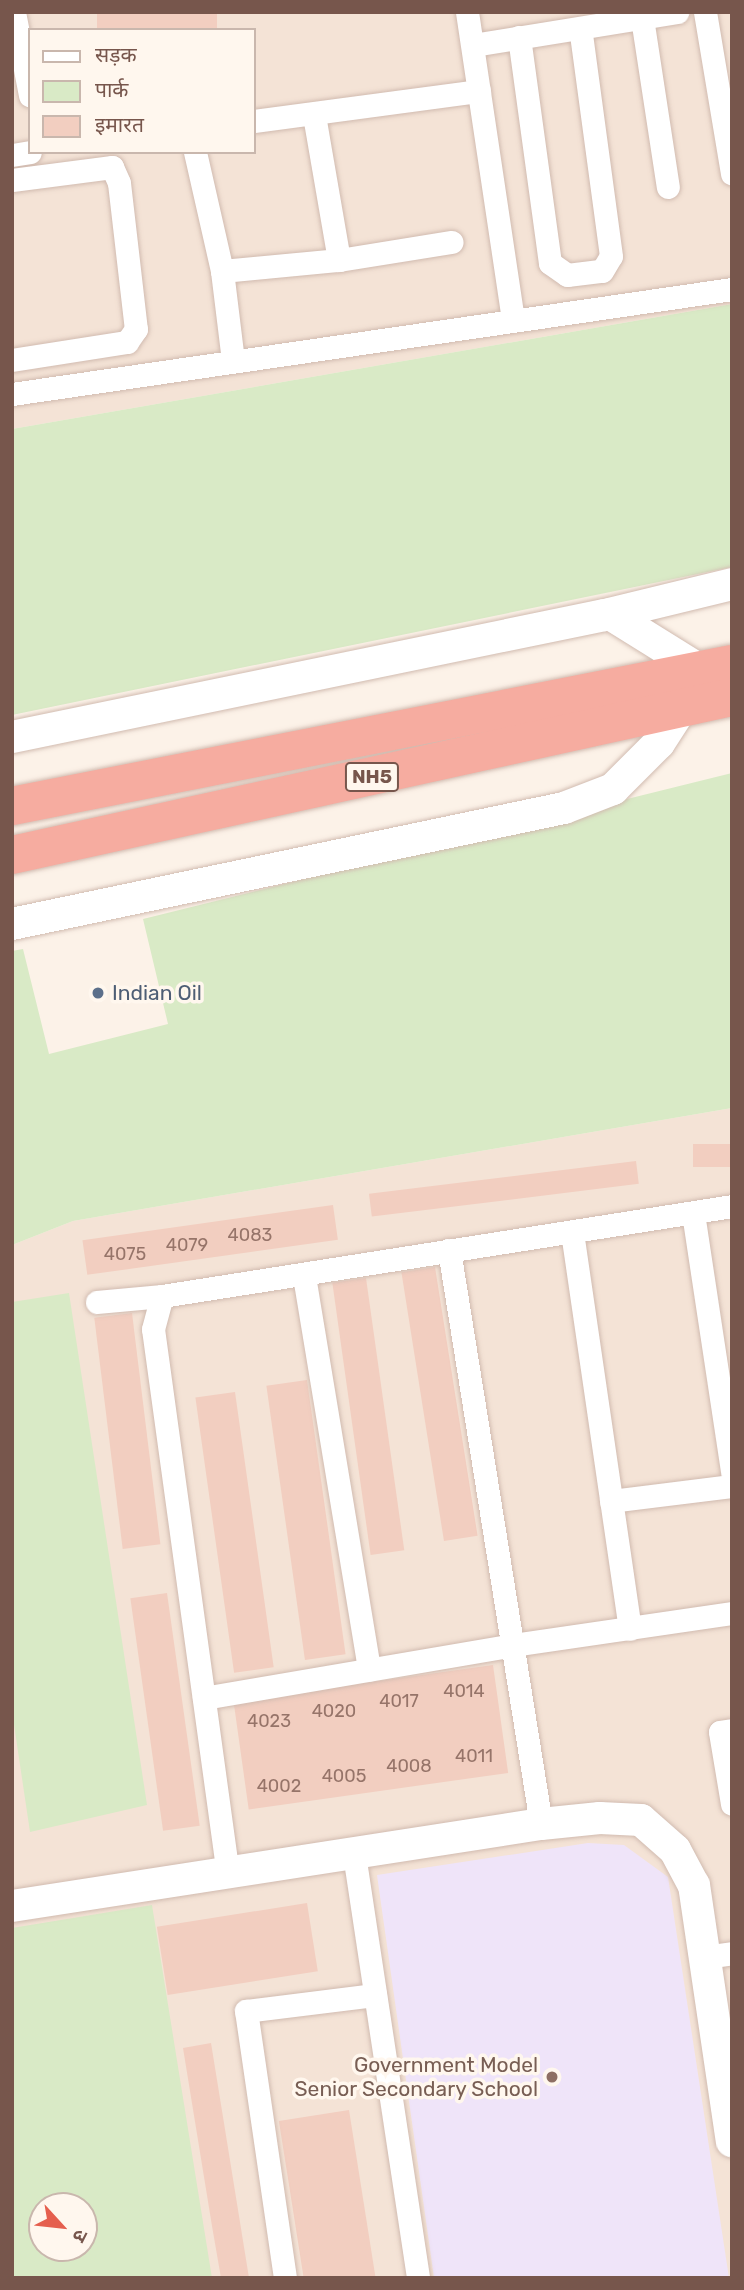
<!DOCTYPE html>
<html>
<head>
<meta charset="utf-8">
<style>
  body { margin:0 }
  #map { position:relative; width:744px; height:2290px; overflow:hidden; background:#fcf2e8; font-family:Rubik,"Noto Sans Devanagari",sans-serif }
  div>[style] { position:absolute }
  .residential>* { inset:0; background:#f4e3d6 }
  .education>* { inset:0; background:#efe4f9 }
  .green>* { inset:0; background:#d9eac6 }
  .building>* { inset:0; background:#f2cec0; transform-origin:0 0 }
  .roads { filter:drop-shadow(0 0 2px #d1bbb0) drop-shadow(0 0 2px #d1bbb0) }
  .street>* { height:23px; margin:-11.5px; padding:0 11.5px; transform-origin:11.5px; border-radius:11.5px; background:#fff }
  .secondary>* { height:32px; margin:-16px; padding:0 16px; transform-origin:16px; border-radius:16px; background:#fff }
  .highway>* { height:38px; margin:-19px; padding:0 19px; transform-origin:19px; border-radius:19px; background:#f6aca0 }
  .dots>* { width:19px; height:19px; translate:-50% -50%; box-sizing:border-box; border:4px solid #fff7ee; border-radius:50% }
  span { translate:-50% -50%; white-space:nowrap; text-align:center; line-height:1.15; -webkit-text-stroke:7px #fff7ee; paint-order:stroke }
  .number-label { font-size:18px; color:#967469 }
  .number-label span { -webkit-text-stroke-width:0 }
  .shield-label span { padding:2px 5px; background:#fff7ee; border:2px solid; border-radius:5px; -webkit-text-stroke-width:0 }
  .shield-label { font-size:19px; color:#77564c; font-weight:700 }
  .service-label { font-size:21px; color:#4e5e75 }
  .left { translate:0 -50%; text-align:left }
  .education-label { font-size:21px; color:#785e54 }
  .right { translate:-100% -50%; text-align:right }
  .frame { position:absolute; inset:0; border:14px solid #77564c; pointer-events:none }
  .legend { position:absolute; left:28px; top:28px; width:228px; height:126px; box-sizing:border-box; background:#fff7ee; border:2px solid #c9b7ad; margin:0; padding:9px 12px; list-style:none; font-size:21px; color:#77564c }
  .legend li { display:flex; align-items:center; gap:14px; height:35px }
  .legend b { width:35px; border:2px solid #c9b7ad }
  .north { position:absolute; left:28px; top:2192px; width:70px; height:70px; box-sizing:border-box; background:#fff7ee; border:2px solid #c9b7ad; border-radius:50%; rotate:117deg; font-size:19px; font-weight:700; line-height:28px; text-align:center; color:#77564c }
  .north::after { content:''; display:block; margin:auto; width:24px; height:32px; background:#e55f4e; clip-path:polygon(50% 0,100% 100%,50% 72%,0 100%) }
</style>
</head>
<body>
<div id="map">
  <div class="residential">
    <i style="clip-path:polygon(evenodd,12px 12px,732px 12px,732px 304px,12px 429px,12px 12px,30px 30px,254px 30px,254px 152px,30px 152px,30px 30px)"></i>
    <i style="clip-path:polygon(evenodd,732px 1108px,732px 2278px,12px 2278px,12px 1245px,73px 1221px,732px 1108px,42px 2206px,84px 2206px,84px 2248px,42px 2248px,42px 2206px)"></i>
  </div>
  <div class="education">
    <i style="clip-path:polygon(588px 1843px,624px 1845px,668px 1877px,729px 2278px,434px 2278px,377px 1875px)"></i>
  </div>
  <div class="green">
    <i style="clip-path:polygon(732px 304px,732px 567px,12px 715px,12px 429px)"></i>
    <i style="clip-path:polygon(732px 773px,732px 1108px,73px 1221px,12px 1245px,12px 951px,23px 949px,49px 1054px,168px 1024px,143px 919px)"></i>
    <i style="clip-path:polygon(69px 1293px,147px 1805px,30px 1832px,12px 1711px,12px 1302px)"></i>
    <i style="clip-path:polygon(evenodd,152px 1905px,212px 2278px,12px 2278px,12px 1928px,152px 1905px,84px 2206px,84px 2248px,42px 2248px,42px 2206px,84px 2206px)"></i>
  </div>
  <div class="building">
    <i style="left:97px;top:12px;width:120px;height:18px"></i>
    <i style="left:732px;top:1144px;width:23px;height:39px;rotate:90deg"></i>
    <i style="left:636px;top:1161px;width:23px;height:269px;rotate:83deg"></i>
    <i style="left:333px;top:1205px;width:35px;height:253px;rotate:82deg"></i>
    <i style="left:435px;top:1267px;width:272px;height:34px;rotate:81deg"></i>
    <i style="left:366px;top:1278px;width:275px;height:34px;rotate:82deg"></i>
    <i style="left:132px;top:1313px;width:233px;height:38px;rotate:83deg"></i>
    <i style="left:307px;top:1380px;width:277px;height:41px;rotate:82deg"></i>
    <i style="left:235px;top:1392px;width:278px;height:40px;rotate:82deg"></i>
    <i style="left:167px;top:1593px;width:235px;height:37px;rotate:82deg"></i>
    <i style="left:493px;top:1665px;width:109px;height:262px;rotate:82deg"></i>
    <i style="left:307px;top:1903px;width:69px;height:152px;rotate:81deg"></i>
    <i style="clip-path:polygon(211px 2043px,223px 2117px,249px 2278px,221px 2278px,212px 2226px,183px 2048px)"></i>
    <i style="left:349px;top:2110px;width:170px;height:71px;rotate:81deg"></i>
  </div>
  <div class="roads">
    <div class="street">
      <i style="left:14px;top:12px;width:85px;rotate:79.1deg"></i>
      <i style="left:467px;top:12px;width:311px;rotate:81.5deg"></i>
      <i style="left:705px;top:12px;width:164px;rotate:80.5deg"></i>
      <i style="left:642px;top:18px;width:171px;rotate:81.3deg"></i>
      <i style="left:519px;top:37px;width:228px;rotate:82.2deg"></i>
      <i style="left:550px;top:263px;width:21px;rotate:35deg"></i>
      <i style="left:567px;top:275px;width:35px;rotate:-7deg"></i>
      <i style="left:602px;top:271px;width:17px;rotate:-59deg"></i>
      <i style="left:611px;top:256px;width:230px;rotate:-97.7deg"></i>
      <i style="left:473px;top:45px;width:207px;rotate:-9.2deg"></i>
      <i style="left:254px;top:121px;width:227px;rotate:-7.6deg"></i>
      <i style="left:195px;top:152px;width:122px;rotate:77.2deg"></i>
      <i style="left:222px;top:271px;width:91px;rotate:83deg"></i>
      <i style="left:12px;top:155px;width:18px;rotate:-9deg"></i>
      <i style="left:12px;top:180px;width:101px;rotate:-7.4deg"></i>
      <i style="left:112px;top:167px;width:17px;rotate:66deg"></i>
      <i style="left:119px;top:183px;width:147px;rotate:83.4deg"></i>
      <i style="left:136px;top:329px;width:16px;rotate:125deg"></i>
      <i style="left:127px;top:342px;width:116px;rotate:171.1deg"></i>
      <i style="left:339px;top:260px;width:114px;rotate:-9.1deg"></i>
      <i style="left:222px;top:271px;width:118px;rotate:-5.4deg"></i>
      <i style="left:339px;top:260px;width:147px;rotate:-99.8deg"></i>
      <i style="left:12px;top:394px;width:728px;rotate:-8.3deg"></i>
      <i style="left:693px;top:1213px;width:261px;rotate:81.4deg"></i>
      <i style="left:572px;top:1232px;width:401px;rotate:81.7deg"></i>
      <i style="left:449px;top:1250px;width:581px;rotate:80.89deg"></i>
      <i style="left:304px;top:1276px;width:399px;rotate:80.6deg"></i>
      <i style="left:97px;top:1302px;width:65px;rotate:-5.3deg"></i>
      <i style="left:611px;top:1501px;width:122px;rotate:-7.1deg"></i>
      <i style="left:204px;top:1698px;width:314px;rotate:-9.7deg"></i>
      <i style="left:513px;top:1645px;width:221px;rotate:-8.3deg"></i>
      <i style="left:732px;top:1730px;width:12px;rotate:171deg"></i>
      <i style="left:720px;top:1732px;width:73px;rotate:80.5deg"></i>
      <i style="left:354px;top:1854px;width:429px;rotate:81.4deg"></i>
      <i style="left:228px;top:1875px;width:551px;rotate:-97.82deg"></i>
      <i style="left:153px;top:1329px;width:34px;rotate:-75deg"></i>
      <i style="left:162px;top:1296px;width:577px;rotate:-8.97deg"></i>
      <i style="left:705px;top:1957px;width:27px;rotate:-8deg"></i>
      <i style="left:285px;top:2278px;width:270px;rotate:-98.3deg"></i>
      <i style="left:246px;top:2011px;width:130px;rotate:-7.1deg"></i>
    </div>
    <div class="secondary">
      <i style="left:610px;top:614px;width:106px;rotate:31.9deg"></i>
      <i style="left:12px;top:737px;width:605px;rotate:-11.63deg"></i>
      <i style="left:605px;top:615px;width:131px;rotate:-13.7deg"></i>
      <i style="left:12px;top:924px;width:564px;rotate:-11.87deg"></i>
      <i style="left:564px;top:808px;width:53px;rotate:-21.2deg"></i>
      <i style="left:613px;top:789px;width:65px;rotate:-45deg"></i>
      <i style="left:659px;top:743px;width:40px;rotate:-57.1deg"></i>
      <i style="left:12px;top:1906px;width:535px;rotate:-8.81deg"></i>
      <i style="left:541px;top:1824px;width:59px;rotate:-5.8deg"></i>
      <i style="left:600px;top:1818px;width:41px;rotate:2.8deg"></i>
      <i style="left:641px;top:1820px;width:45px;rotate:41.4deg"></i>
      <i style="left:675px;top:1850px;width:40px;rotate:62deg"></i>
      <i style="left:694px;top:1885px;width:259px;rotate:81.6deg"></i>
    </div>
    <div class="highway">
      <i style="left:12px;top:806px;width:734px;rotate:-11.16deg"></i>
      <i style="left:12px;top:855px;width:737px;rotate:-12.38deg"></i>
    </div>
  </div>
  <div class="dots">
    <i style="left:98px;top:993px;background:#5c6f8a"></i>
    <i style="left:552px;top:2077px;background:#8d6e63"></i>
  </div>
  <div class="number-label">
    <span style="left:250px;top:1235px">4083</span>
    <span style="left:187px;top:1245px">4079</span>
    <span style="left:125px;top:1254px">4075</span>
    <span style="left:464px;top:1691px">4014</span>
    <span style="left:399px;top:1701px">4017</span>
    <span style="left:334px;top:1711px">4020</span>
    <span style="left:269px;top:1721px">4023</span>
    <span style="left:474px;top:1756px">4011</span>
    <span style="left:409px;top:1766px">4008</span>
    <span style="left:344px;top:1776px">4005</span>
    <span style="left:279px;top:1786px">4002</span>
  </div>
  <div class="shield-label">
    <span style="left:372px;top:777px">NH5</span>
  </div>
  <div class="service-label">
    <span class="left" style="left:112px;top:993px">Indian Oil</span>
  </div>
  <div class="education-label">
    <span class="right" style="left:538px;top:2077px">Government Model<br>Senior Secondary School</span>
  </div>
  <div class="frame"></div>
  <ul class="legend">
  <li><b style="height:9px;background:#fff"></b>सड़क</li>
  <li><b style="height:19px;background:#d9eac6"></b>पार्क</li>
  <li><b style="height:19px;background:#f2cec0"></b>इमारत</li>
  </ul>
  <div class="north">उ</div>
</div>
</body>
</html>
